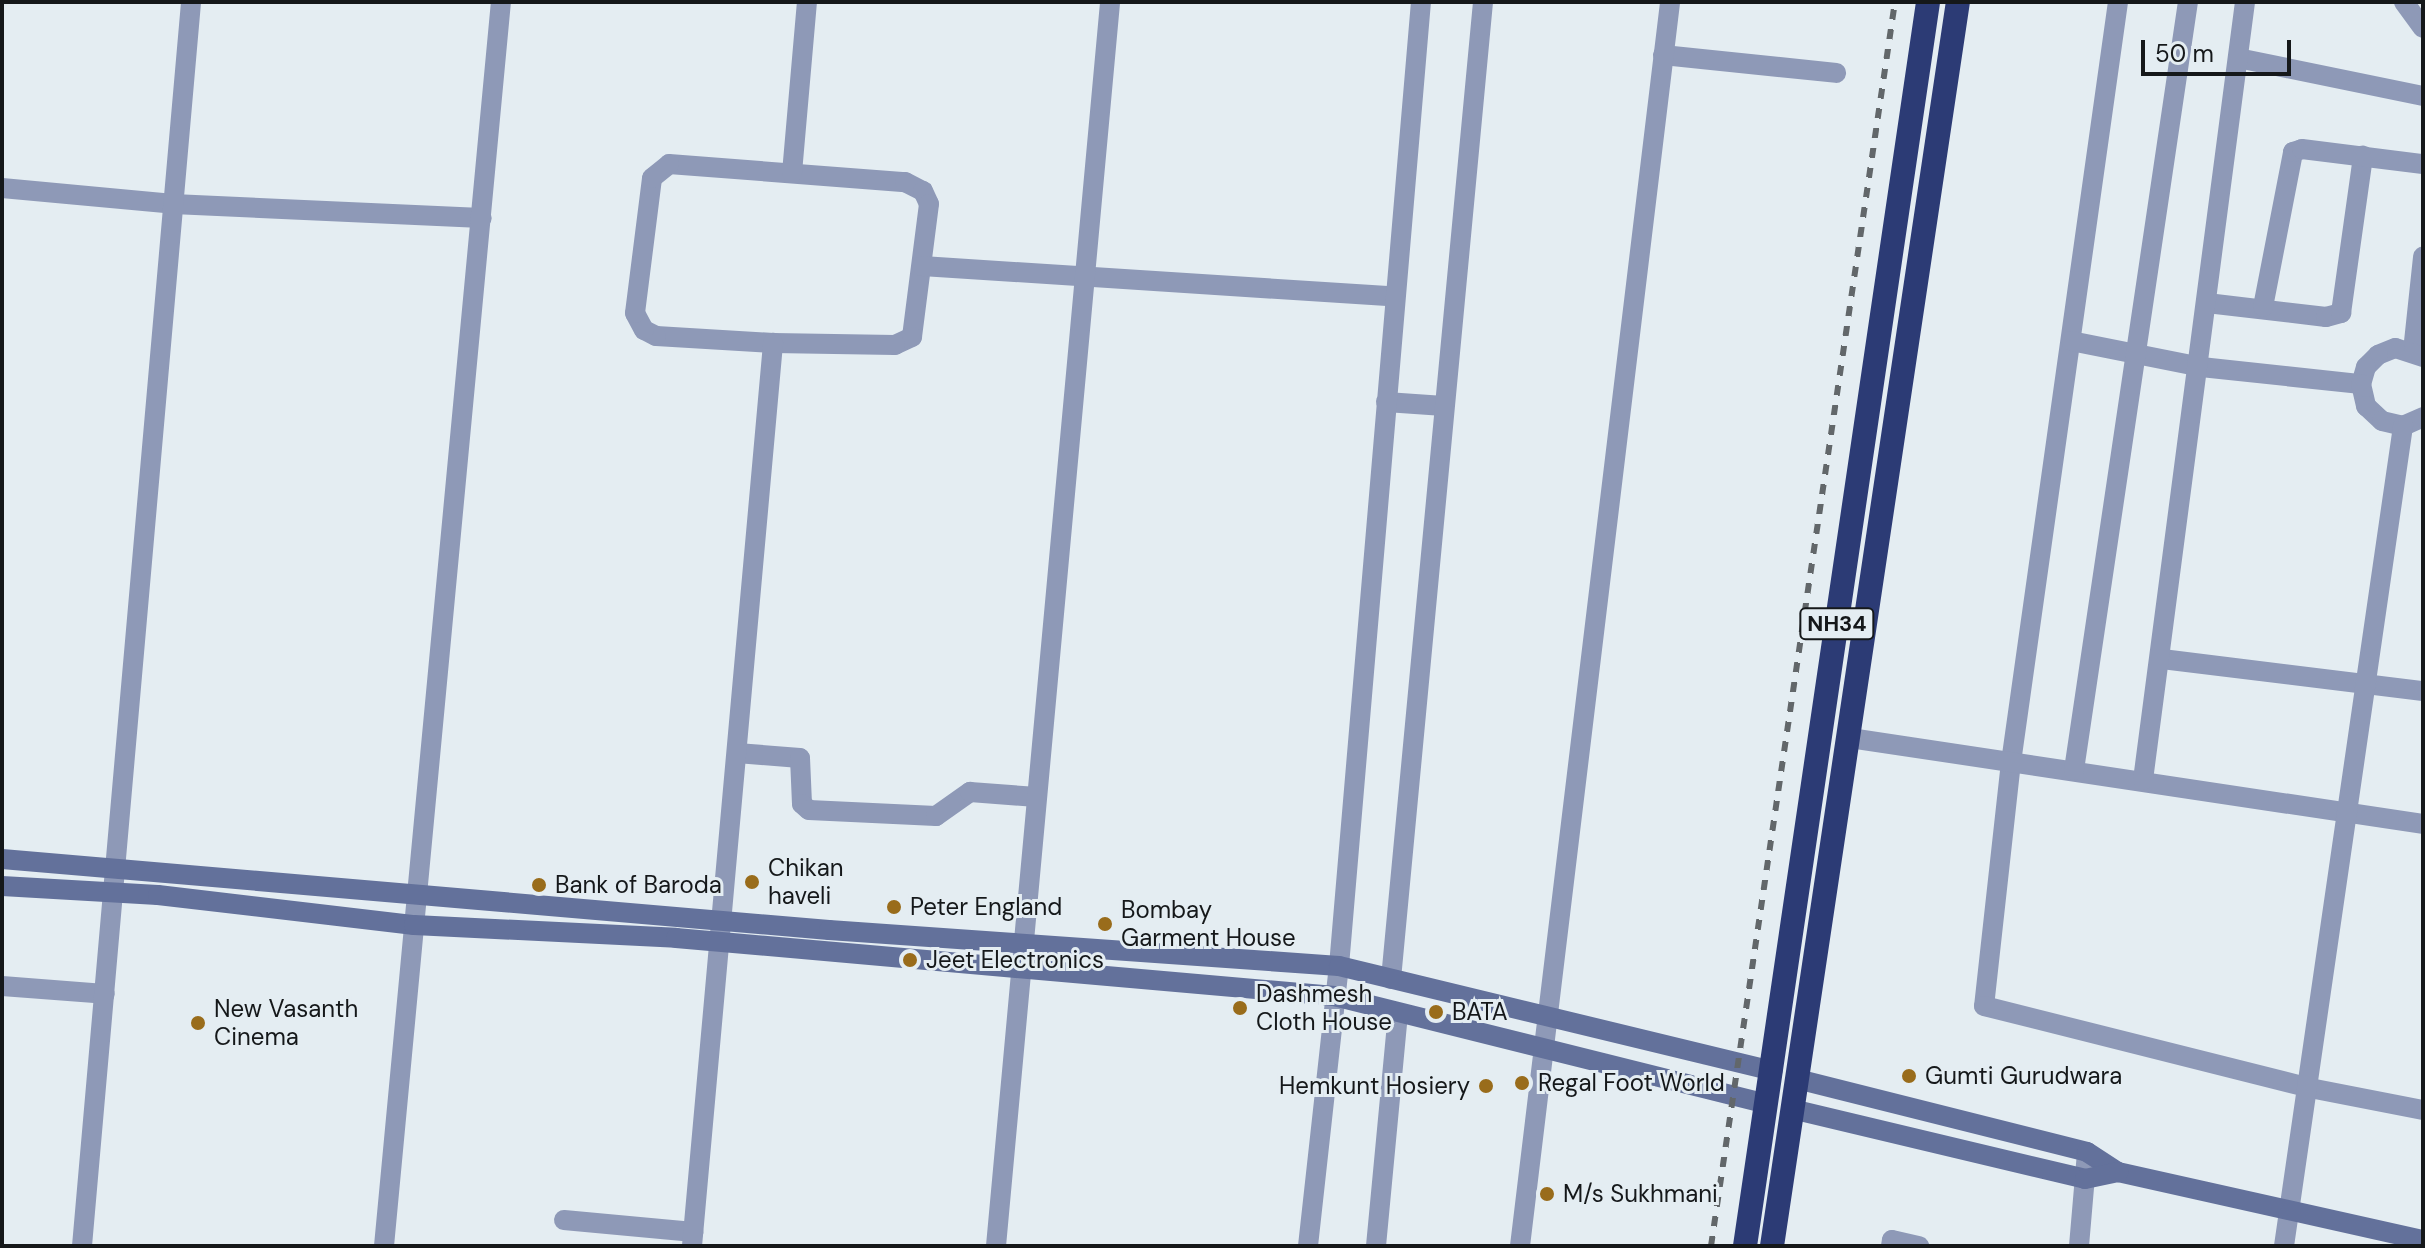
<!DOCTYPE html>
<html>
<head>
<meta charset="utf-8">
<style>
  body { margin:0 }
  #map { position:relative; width:2425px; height:1248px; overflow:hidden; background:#e4edf2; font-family:"DM Sans",sans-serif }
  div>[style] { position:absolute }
  .street>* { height:20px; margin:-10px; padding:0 10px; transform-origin:10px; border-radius:10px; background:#8e99b7 }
  .secondary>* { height:20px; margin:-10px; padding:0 10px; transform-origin:10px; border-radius:10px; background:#63719b }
  .highway>* { height:24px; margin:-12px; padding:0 12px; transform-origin:12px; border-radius:12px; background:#2c3b75 }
  .rail>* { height:6px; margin-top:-3px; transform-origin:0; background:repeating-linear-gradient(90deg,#62676a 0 10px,transparent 0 20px) }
  .dots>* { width:22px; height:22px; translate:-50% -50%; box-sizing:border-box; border:4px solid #e4edf2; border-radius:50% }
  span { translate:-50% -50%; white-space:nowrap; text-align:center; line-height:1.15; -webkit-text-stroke:6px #e4edf2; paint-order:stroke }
  .shield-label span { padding:2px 6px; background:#e4edf2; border:2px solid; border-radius:6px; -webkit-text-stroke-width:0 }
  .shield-label { font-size:22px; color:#15181a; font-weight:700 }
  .poi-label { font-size:24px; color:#15181a }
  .left { translate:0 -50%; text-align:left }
  .right { translate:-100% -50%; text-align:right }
  .frame { position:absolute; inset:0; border:4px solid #15181a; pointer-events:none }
  .scale { position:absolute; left:2141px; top:40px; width:150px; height:36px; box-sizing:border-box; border:4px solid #15181a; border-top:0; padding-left:10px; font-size:24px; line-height:28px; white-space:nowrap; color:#15181a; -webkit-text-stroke:6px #e4edf2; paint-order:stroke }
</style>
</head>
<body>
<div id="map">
  <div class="street">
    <i style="left:2118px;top:2px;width:767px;rotate:98.01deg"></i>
    <i style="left:2011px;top:762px;width:245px;rotate:96.3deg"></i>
    <i style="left:1984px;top:1006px;width:336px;rotate:14.1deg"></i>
    <i style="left:2310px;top:1088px;width:115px;rotate:11deg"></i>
    <i style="left:2404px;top:2px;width:32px;rotate:54deg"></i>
    <i style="left:1663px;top:55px;width:174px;rotate:5.9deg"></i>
    <i style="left:2238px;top:58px;width:189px;rotate:11.6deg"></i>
    <i style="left:669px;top:164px;width:237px;rotate:4.4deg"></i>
    <i style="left:905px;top:182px;width:20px;rotate:27deg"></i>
    <i style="left:923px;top:191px;width:14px;rotate:65deg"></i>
    <i style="left:929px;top:204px;width:134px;rotate:97.3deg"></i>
    <i style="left:912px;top:337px;width:19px;rotate:155deg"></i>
    <i style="left:895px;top:345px;width:122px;rotate:-179.1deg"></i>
    <i style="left:773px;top:343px;width:117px;rotate:-176.6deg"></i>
    <i style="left:656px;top:336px;width:13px;rotate:-153deg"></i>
    <i style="left:644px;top:330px;width:19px;rotate:-118deg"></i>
    <i style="left:635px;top:313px;width:136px;rotate:-82.8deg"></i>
    <i style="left:652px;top:178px;width:22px;rotate:-39deg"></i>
    <i style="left:792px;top:173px;width:172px;rotate:-85deg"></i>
    <i style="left:2px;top:188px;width:172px;rotate:5.3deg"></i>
    <i style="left:173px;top:204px;width:309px;rotate:2.6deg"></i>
    <i style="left:922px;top:266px;width:474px;rotate:3.7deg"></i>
    <i style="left:2207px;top:303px;width:120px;rotate:6.7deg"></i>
    <i style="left:2326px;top:317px;width:16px;rotate:-15deg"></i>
    <i style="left:2341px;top:313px;width:159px;rotate:-82deg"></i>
    <i style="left:2263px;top:307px;width:158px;rotate:-79deg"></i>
    <i style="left:2293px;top:152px;width:9px;rotate:-18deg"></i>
    <i style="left:2302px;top:149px;width:122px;rotate:7.1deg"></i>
    <i style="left:2071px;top:341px;width:133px;rotate:11.3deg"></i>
    <i style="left:2201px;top:367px;width:161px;rotate:6.1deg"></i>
    <i style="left:2413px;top:351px;width:95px;rotate:-83.9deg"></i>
    <i style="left:2423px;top:357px;width:29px;rotate:-162deg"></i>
    <i style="left:2395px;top:348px;width:18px;rotate:158deg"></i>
    <i style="left:2378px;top:355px;width:17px;rotate:135deg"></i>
    <i style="left:2366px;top:367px;width:18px;rotate:106deg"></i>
    <i style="left:2361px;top:384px;width:23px;rotate:77deg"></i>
    <i style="left:2366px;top:406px;width:22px;rotate:43deg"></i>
    <i style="left:2382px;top:421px;width:22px;rotate:13deg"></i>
    <i style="left:2403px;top:426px;width:22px;rotate:-24deg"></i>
    <i style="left:1386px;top:402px;width:58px;rotate:3.9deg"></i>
    <i style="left:2162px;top:659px;width:263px;rotate:7deg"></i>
    <i style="left:1850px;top:738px;width:579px;rotate:8.54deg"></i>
    <i style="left:737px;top:753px;width:63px;rotate:4.5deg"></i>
    <i style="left:800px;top:758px;width:46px;rotate:87.5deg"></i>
    <i style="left:802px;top:804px;width:9px;rotate:41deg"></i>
    <i style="left:809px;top:810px;width:127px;rotate:2.7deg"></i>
    <i style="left:936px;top:816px;width:42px;rotate:-35.2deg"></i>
    <i style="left:970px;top:792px;width:67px;rotate:4.3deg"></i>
    <i style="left:2074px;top:770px;width:776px;rotate:-81.56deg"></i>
    <i style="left:2143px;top:780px;width:785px;rotate:-82.53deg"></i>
    <i style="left:1391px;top:979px;width:981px;rotate:-84.62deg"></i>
    <i style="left:2px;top:986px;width:103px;rotate:4.4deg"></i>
    <i style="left:564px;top:1220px;width:130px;rotate:5.3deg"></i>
    <i style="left:82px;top:1246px;width:1249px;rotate:-84.99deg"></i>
    <i style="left:384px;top:1246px;width:1249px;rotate:-84.63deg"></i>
    <i style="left:692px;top:1246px;width:907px;rotate:-84.87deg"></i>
    <i style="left:996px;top:1246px;width:1249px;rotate:-84.76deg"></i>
    <i style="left:1308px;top:1246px;width:282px;rotate:-83.7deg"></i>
    <i style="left:1339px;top:966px;width:967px;rotate:-85.14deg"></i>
    <i style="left:1376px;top:1246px;width:234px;rotate:-84.6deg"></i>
    <i style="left:1520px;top:1246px;width:1253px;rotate:-83.12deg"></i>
    <i style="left:1891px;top:1246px;width:6px;rotate:-81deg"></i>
    <i style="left:1892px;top:1240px;width:28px;rotate:13deg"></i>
    <i style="left:2079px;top:1246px;width:94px;rotate:-85.1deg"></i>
    <i style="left:2284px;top:1246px;width:829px;rotate:-81.74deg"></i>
  </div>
  <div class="secondary">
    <i style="left:2px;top:859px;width:830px;rotate:4.91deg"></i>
    <i style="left:829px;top:930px;width:511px;rotate:4.04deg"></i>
    <i style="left:1339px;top:966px;width:446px;rotate:13.6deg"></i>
    <i style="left:2px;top:886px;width:156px;rotate:3.3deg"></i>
    <i style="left:158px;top:895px;width:258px;rotate:6.7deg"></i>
    <i style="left:414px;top:925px;width:262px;rotate:2.8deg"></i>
    <i style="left:676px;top:938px;width:661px;rotate:5.04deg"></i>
    <i style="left:1334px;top:996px;width:445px;rotate:14deg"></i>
    <i style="left:1801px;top:1080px;width:295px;rotate:14.1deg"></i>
    <i style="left:2087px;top:1152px;width:37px;rotate:33deg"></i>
    <i style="left:2118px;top:1172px;width:312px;rotate:12.6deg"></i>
    <i style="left:1796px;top:1110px;width:297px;rotate:13.4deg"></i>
    <i style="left:2085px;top:1179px;width:34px;rotate:-12deg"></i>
  </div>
  <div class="highway">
    <i style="left:1745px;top:1246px;width:1257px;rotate:-81.63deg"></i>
    <i style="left:1772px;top:1246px;width:1258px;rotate:-81.5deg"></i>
  </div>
  <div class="rail">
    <i style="left:1711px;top:1246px;width:1258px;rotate:-81.59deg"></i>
  </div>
  <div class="dots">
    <i style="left:752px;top:882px;background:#996c1b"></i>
    <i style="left:539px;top:885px;background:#996c1b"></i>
    <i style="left:894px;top:907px;background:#996c1b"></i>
    <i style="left:1105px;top:924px;background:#996c1b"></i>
    <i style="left:910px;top:960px;background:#996c1b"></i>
    <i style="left:1240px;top:1008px;background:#996c1b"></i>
    <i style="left:1436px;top:1012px;background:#996c1b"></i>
    <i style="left:198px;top:1023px;background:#996c1b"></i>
    <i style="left:1909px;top:1076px;background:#996c1b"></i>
    <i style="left:1522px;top:1083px;background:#996c1b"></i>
    <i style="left:1486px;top:1086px;background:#996c1b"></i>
    <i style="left:1547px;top:1194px;background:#996c1b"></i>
  </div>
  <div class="shield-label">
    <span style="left:1837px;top:624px">NH34</span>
  </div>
  <div class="poi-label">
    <span class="left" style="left:768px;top:882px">Chikan<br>haveli</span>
    <span class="left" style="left:555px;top:885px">Bank of Baroda</span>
    <span class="left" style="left:910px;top:907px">Peter England</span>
    <span class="left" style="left:1121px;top:924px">Bombay<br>Garment House</span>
    <span class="left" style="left:926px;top:960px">Jeet Electronics</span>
    <span class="left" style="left:1256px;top:1008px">Dashmesh<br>Cloth House</span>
    <span class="left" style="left:214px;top:1023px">New Vasanth<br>Cinema</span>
    <span class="left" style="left:1452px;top:1012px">BATA</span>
    <span class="left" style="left:1925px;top:1076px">Gumti Gurudwara</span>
    <span class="left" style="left:1538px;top:1083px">Regal Foot World</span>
    <span class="right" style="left:1470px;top:1086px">Hemkunt Hosiery</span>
    <span class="left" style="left:1563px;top:1194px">M/s Sukhmani</span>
  </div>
  <div class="frame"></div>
  <div class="scale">50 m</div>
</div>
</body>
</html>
